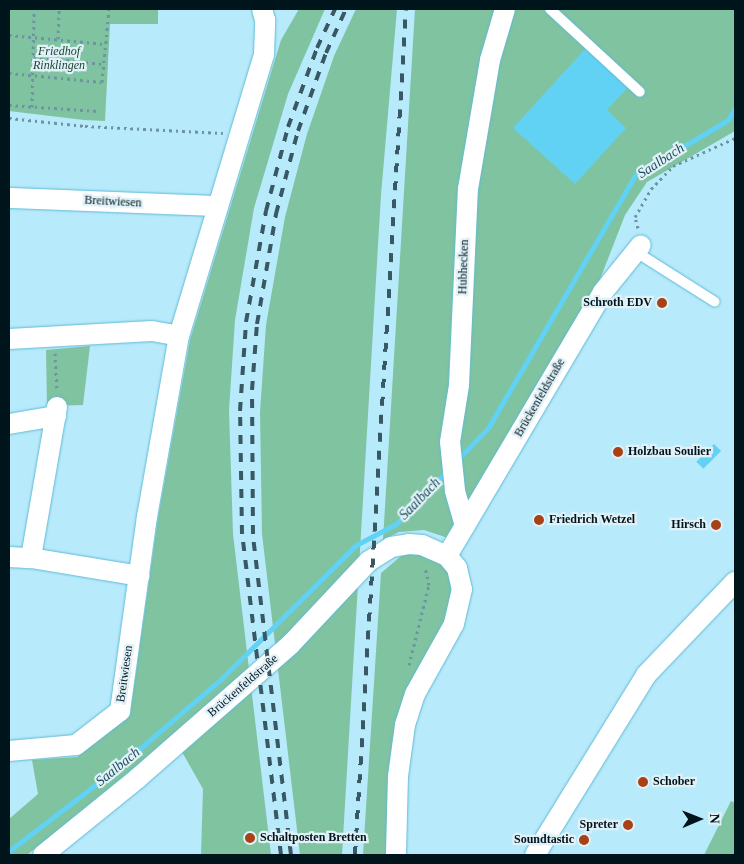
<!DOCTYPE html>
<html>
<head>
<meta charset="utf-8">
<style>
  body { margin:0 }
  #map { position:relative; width:744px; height:864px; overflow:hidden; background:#b7eafb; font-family:Georgia,serif }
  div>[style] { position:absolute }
  .green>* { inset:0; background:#80c3a0 }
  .water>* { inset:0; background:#62d2f4; transform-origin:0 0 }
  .stream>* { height:5px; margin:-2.5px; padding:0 2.5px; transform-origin:2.5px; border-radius:2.5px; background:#62d2f4 }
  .path>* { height:3px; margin-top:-1.5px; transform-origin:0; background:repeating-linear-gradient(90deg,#6d94a1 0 2.5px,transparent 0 6.5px) }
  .roads { filter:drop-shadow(0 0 1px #5fbad6) drop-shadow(0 0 1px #5fbad6) }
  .lane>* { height:10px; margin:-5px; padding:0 5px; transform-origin:5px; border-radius:5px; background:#fff }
  .street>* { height:20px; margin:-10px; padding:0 10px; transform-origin:10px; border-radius:10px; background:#fff }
  .rail>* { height:4px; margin-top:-2px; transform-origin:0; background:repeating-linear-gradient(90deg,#3a5863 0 9px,transparent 0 18px) }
  .dots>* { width:14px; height:14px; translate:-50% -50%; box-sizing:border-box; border:2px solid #e0f1f7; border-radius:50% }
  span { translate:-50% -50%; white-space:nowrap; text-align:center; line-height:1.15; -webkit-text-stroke:4.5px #e0f1f7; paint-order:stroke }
  .park-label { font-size:12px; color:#173f2d; font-style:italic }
  .street-label { font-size:12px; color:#00141c }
  .poi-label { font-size:12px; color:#00141c; font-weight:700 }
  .right { translate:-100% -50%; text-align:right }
  .left { translate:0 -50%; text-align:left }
  .water-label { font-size:14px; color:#1d4d5c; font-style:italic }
  .frame { position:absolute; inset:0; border:10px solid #00141c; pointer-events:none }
  .north { position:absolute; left:674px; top:794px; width:50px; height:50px; -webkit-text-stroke:4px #e0f1f7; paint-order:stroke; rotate:89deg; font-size:14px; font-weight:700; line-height:20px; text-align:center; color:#00141c }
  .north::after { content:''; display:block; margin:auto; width:18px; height:22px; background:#00141c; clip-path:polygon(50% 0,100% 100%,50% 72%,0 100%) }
</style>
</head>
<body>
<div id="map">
  <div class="green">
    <i style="clip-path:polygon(9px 9px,158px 9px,158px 24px,110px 24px,105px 121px,84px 120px,9px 111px)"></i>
    <i style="clip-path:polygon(299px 9px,325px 9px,288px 94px,254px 208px,235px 320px,229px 410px,233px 534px,271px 855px,201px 855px,203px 789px,173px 736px,27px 855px,9px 855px,9px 819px,38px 794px,32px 760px,77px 757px,130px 715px,158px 518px,190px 340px,281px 40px)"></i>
    <i style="clip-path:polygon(356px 9px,397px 9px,381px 195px,342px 855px,300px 855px,262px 534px,260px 412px,266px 325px,285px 217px,307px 134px,334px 56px)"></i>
    <i style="clip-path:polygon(415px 9px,735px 9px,735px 131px,647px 182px,625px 215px,597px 287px,448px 538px,424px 530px,399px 532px,383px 540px)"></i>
    <i style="clip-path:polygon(90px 346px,83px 405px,47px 406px,46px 350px)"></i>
    <i style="clip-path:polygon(419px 551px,450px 568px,455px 604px,401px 723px,389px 855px,363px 855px,381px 573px,401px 556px)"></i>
    <i style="clip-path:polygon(731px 801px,735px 803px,735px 855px,704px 855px)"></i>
  </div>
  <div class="water">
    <i style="clip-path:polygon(587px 47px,629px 86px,607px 110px,626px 128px,575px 184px,513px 128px)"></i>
    <i style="left:714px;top:444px;width:10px;height:25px;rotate:45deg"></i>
  </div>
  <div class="stream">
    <i style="left:458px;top:459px;width:43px;rotate:-45.9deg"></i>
    <i style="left:488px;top:428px;width:293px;rotate:-59.8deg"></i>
    <i style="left:635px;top:175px;width:108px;rotate:-30.6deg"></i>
    <i style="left:728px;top:120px;width:14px;rotate:-60deg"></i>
    <i style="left:9px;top:851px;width:136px;rotate:-37.5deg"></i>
    <i style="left:117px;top:768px;width:134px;rotate:-40.5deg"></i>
    <i style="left:219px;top:681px;width:193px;rotate:-44.8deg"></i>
    <i style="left:356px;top:545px;width:45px;rotate:-27.7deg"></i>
    <i style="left:396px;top:524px;width:74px;rotate:-46.1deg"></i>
  </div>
  <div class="path">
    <i style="left:9px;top:35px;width:97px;rotate:5.3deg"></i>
    <i style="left:58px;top:39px;width:30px;rotate:-88deg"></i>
    <i style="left:34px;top:57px;width:69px;rotate:5.8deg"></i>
    <i style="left:9px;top:73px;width:93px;rotate:5.5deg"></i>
    <i style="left:102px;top:82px;width:73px;rotate:-84.5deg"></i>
    <i style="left:9px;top:105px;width:89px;rotate:3.9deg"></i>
    <i style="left:32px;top:107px;width:98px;rotate:-88.8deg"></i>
    <i style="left:9px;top:118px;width:76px;rotate:6deg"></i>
    <i style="left:85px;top:126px;width:138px;rotate:2.9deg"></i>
    <i style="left:638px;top:228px;width:11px;rotate:-105deg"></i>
    <i style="left:635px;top:217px;width:32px;rotate:-60deg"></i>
    <i style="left:651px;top:189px;width:32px;rotate:-46deg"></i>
    <i style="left:673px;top:166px;width:68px;rotate:-24.3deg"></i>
    <i style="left:55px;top:353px;width:36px;rotate:87deg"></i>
    <i style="left:409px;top:665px;width:82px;rotate:-76deg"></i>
    <i style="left:429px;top:585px;width:18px;rotate:-103deg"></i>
  </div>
  <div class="roads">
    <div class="lane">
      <i style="left:550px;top:9px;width:122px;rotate:42.7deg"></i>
      <i style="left:636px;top:252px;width:93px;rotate:32.3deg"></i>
    </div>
    <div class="street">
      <i style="left:9px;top:198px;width:209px;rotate:2.2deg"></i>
      <i style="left:9px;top:339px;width:143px;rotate:-3.2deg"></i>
      <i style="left:152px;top:331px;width:27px;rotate:10deg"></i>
      <i style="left:57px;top:407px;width:153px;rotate:99.8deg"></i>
      <i style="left:31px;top:558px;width:110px;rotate:9.4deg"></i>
      <i style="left:9px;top:424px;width:48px;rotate:-9.7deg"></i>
      <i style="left:465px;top:526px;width:37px;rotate:-106deg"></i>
      <i style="left:455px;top:490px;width:48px;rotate:-95.9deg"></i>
      <i style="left:450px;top:442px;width:58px;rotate:-81deg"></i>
      <i style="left:459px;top:385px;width:196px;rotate:-87.4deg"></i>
      <i style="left:468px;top:189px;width:131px;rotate:-80.3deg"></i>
      <i style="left:490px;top:60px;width:53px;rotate:-73.6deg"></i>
      <i style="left:447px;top:556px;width:307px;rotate:-59.4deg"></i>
      <i style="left:603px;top:292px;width:60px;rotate:-51deg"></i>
      <i style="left:9px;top:557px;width:22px;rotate:3deg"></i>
      <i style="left:9px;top:751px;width:67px;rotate:-5.1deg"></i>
      <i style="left:76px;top:745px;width:56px;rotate:-37.7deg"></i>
      <i style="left:120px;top:711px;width:196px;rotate:-82.1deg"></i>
      <i style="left:147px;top:517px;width:184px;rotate:-80deg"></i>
      <i style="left:179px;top:336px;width:294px;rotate:-73.2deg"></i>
      <i style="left:264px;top:55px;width:35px;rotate:-88deg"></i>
      <i style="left:265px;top:20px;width:11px;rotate:-105deg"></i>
      <i style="left:43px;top:855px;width:122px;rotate:-39deg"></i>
      <i style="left:138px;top:778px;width:202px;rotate:-41.2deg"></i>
      <i style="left:290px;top:645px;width:115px;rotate:-46.8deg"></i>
      <i style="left:369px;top:561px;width:26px;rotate:-32deg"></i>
      <i style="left:391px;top:547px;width:18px;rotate:-9deg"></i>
      <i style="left:409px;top:544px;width:13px;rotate:4deg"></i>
      <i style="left:422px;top:545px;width:27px;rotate:24deg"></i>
      <i style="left:447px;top:556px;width:16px;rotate:50deg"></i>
      <i style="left:457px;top:568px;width:22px;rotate:77deg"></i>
      <i style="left:462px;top:589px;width:36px;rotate:103deg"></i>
      <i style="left:454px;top:624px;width:80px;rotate:119.1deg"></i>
      <i style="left:415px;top:694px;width:33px;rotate:108deg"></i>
      <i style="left:405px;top:725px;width:51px;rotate:97.8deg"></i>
      <i style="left:398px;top:776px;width:79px;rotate:91.5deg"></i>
      <i style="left:535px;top:855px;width:211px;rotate:-58.3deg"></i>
      <i style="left:646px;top:675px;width:129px;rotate:-46.3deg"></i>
    </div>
  </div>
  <div class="rail">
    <i style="left:281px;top:855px;width:323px;rotate:-96.9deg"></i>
    <i style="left:242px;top:534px;width:123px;rotate:-90.9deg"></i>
    <i style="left:240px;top:411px;width:89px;rotate:-86.1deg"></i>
    <i style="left:246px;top:322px;width:113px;rotate:-79.8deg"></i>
    <i style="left:266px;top:211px;width:87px;rotate:-75.3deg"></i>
    <i style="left:288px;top:127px;width:84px;rotate:-69.8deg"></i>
    <i style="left:317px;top:48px;width:43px;rotate:-65.2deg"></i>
    <i style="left:291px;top:855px;width:323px;rotate:-96.8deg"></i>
    <i style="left:253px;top:534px;width:144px;rotate:-90.4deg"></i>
    <i style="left:252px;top:390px;width:66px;rotate:-85.7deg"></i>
    <i style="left:257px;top:324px;width:112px;rotate:-80.2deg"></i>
    <i style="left:276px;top:214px;width:86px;rotate:-75.2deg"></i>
    <i style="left:298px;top:131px;width:83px;rotate:-70.3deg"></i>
    <i style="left:326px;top:53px;width:48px;rotate:-65.6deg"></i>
    <i style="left:355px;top:855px;width:848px;rotate:-86.55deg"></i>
  </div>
  <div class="dots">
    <i style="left:662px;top:303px;background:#a84216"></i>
    <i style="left:618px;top:452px;background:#a84216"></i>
    <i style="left:539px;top:520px;background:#a84216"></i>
    <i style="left:716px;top:525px;background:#a84216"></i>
    <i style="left:643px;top:782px;background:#a84216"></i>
    <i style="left:628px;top:825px;background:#a84216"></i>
    <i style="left:250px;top:838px;background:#a84216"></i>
    <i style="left:584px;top:840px;background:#a84216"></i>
  </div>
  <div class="park-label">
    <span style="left:59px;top:59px">Friedhof<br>Rinklingen</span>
  </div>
  <div class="street-label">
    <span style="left:113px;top:202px;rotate:3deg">Breitwiesen</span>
    <span style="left:464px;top:267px;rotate:-88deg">Hubhecken</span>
    <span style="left:540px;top:398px;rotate:-60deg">Brückenfeldstraße</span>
    <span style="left:125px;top:674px;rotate:-82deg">Breitwiesen</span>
    <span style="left:243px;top:686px;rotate:-41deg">Brückenfeldstraße</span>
  </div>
  <div class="poi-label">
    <span class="right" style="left:652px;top:303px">Schroth EDV</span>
    <span class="left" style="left:628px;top:452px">Holzbau Soulier</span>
    <span class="left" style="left:549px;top:520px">Friedrich Wetzel</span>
    <span class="right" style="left:706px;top:525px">Hirsch</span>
    <span class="left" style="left:653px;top:782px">Schober</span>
    <span class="right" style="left:618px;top:825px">Spreter</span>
    <span class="left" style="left:260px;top:838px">Schaltposten Bretten</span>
    <span class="right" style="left:574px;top:840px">Soundtastic</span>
  </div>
  <div class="water-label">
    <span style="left:661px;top:161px;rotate:-33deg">Saalbach</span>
    <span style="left:420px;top:499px;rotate:-46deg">Saalbach</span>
    <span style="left:118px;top:767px;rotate:-39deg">Saalbach</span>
  </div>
  <div class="frame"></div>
  <div class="north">N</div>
</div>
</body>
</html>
